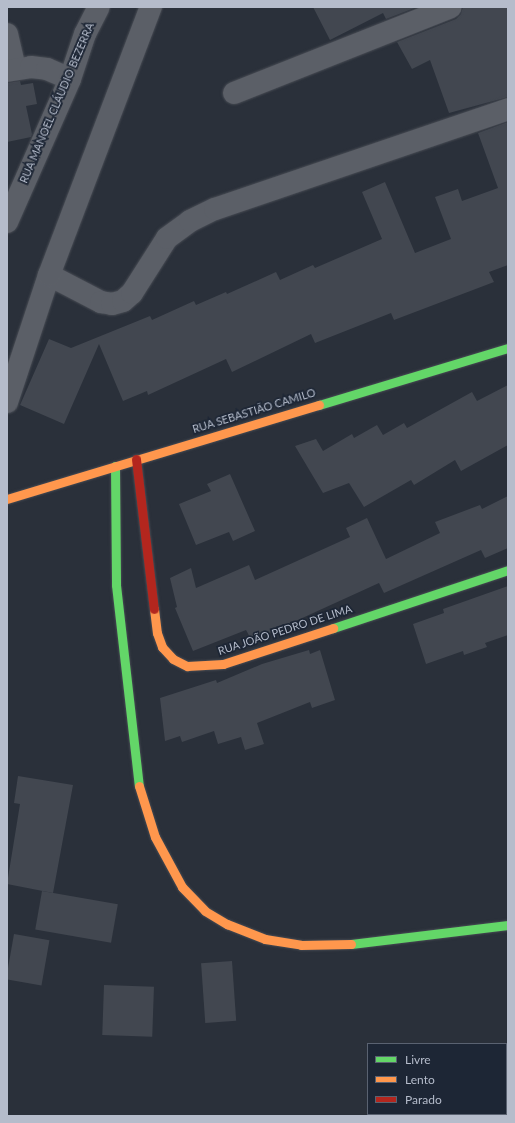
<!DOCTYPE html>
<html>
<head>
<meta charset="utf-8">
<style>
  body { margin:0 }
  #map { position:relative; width:515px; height:1123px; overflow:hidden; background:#2a303a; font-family:Lato,sans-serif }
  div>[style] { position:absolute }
  .building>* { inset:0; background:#424750; transform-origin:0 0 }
  .roads { filter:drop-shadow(0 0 1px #474b53) drop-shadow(0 0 1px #474b53) }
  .street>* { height:22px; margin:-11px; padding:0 11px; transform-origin:11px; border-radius:11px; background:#5b5f67 }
  .fast>* { height:9px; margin:-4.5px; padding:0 4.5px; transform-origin:4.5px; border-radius:4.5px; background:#63d668 }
  .slow>* { height:9px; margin:-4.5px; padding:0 4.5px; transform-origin:4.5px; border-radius:4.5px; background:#ff974d }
  .jam>* { height:9px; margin:-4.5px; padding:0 4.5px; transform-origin:4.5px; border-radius:4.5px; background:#b3261e }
  span { translate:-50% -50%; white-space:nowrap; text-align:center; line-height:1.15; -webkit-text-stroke:3.5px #1d2635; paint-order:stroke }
  .street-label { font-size:11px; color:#b5bccb }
  .frame { position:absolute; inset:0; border:8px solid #b5bccb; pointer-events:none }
  .legend { position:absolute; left:367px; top:1043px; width:140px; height:72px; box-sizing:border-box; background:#1d2635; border:1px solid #5a6271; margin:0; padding:5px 7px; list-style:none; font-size:12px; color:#b5bccb }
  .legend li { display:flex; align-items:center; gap:8px; height:20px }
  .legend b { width:20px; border:1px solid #5a6271 }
</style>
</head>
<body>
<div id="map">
  <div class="building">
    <i style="clip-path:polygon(313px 7px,417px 7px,386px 19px,383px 13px,330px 40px)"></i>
    <i style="clip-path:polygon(463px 7px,508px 7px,508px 97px,449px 113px,430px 60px,412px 69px,397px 42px,456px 19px,461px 14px)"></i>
    <i style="clip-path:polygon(20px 81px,21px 85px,33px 83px,37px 104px,26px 106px,32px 134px,31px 137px,7px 142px,7px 83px)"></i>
    <i style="clip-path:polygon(508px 122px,508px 265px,489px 272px,494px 282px,394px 320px,391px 313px,315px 343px,311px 334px,232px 372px,226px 359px,148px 395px,147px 391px,123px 401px,99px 344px,64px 424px,20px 405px,49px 339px,71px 348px,150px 316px,152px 320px,194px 301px,196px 305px,226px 292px,227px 294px,276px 272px,280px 280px,313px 265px,315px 268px,382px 239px,362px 192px,385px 182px,415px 253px,451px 239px,435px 197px,458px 189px,462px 201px,498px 188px,478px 133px)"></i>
    <i style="clip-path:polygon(508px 385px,508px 445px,461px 471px,455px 460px,414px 485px,411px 480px,364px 507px,349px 483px,323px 493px,295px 446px,316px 439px,323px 451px,352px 434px,354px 438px,377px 425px,383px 435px,404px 423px,407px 428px,472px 392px,477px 401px)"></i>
    <i style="clip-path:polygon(230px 474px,255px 531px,233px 541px,229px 532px,196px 545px,179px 504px,211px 491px,207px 484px)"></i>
    <i style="clip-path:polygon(508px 496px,508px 548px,485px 558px,481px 550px,384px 593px,379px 583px,252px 641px,246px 630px,193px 651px,175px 608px,177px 607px,170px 578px,191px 568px,196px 588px,249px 565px,255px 580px,350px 537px,346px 528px,367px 518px,386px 559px,440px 533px,435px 522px,480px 505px,482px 509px)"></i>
    <i style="clip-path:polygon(508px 586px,508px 635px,485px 643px,487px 647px,464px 655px,463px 651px,426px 664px,413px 624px,444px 613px,443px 609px)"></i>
    <i style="clip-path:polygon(309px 650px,310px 654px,320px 650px,335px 700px,312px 708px,310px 702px,257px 723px,264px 744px,245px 750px,241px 737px,218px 744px,214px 731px,182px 742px,180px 736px,165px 741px,160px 698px,216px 680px,217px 683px,262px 664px)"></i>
    <i style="clip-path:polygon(18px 776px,73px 785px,53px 893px,7px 884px,20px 804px,14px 803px)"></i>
    <i style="left:42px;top:891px;width:77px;height:39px;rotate:10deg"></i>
    <i style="left:14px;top:934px;width:36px;height:46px;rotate:10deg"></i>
    <i style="left:232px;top:961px;width:60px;height:31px;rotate:86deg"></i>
    <i style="left:104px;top:985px;width:50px;height:50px;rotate:2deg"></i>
  </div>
  <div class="roads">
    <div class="street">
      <i style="left:7px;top:34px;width:36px;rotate:77deg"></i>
      <i style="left:7px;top:71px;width:24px;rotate:-9deg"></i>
      <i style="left:31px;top:67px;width:16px;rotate:7deg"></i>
      <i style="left:47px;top:69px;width:25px;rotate:23deg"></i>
      <i style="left:234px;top:93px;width:233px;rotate:-21.6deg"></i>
      <i style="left:7px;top:222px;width:156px;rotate:-66.2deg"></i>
      <i style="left:70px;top:79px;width:47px;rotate:-71.6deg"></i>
      <i style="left:85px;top:34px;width:30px;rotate:-63deg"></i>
      <i style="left:49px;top:275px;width:59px;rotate:27.4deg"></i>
      <i style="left:101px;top:302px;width:11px;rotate:10deg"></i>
      <i style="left:112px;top:304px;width:11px;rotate:-15deg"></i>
      <i style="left:123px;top:301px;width:12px;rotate:-42deg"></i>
      <i style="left:132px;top:293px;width:65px;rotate:-57.5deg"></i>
      <i style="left:167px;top:238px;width:29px;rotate:-36deg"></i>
      <i style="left:190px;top:221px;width:28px;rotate:-26deg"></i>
      <i style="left:215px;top:209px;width:310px;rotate:-18.8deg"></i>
      <i style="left:7px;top:402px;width:134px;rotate:-71.7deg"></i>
      <i style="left:49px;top:275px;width:287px;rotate:-69.2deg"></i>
    </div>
    <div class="fast">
      <i style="left:319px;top:405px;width:197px;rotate:-16.8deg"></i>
      <i style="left:115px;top:466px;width:119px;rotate:89.5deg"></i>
      <i style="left:116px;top:585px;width:202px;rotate:83.5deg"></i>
      <i style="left:333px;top:628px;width:184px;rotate:-18.3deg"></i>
      <i style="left:351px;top:944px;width:158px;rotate:-6.9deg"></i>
    </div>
    <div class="slow">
      <i style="left:7px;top:499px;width:326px;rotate:-16.8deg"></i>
      <i style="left:154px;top:609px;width:24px;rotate:83deg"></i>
      <i style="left:157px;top:633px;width:15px;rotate:70deg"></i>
      <i style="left:162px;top:647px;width:16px;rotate:47deg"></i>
      <i style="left:173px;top:659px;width:16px;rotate:27deg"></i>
      <i style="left:187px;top:666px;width:36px;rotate:-3deg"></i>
      <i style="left:223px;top:664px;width:116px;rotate:-18.1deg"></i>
      <i style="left:139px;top:786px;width:53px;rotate:72.6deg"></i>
      <i style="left:155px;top:837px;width:57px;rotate:61.6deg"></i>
      <i style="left:182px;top:887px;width:33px;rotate:46deg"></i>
      <i style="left:205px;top:911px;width:26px;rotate:31deg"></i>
      <i style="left:227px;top:924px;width:41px;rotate:21.5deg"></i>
      <i style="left:265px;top:939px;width:36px;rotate:9deg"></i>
      <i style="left:301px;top:945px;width:50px;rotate:-1.1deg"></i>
    </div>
    <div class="jam">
      <i style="left:136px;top:459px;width:151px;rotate:83.2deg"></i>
    </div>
  </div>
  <div class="street-label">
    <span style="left:57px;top:103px;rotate:-67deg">RUA MANOEL CLÁUDIO BEZERRA</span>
    <span style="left:254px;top:411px;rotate:-17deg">RUA SEBASTIÃO CAMILO</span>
    <span style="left:285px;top:630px;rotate:-18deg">RUA JOÃO PEDRO DE LIMA</span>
  </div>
  <div class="frame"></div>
  <ul class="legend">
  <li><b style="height:5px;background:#63d668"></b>Livre</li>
  <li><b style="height:5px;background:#ff974d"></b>Lento</li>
  <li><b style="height:5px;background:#b3261e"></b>Parado</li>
  </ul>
</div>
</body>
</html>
